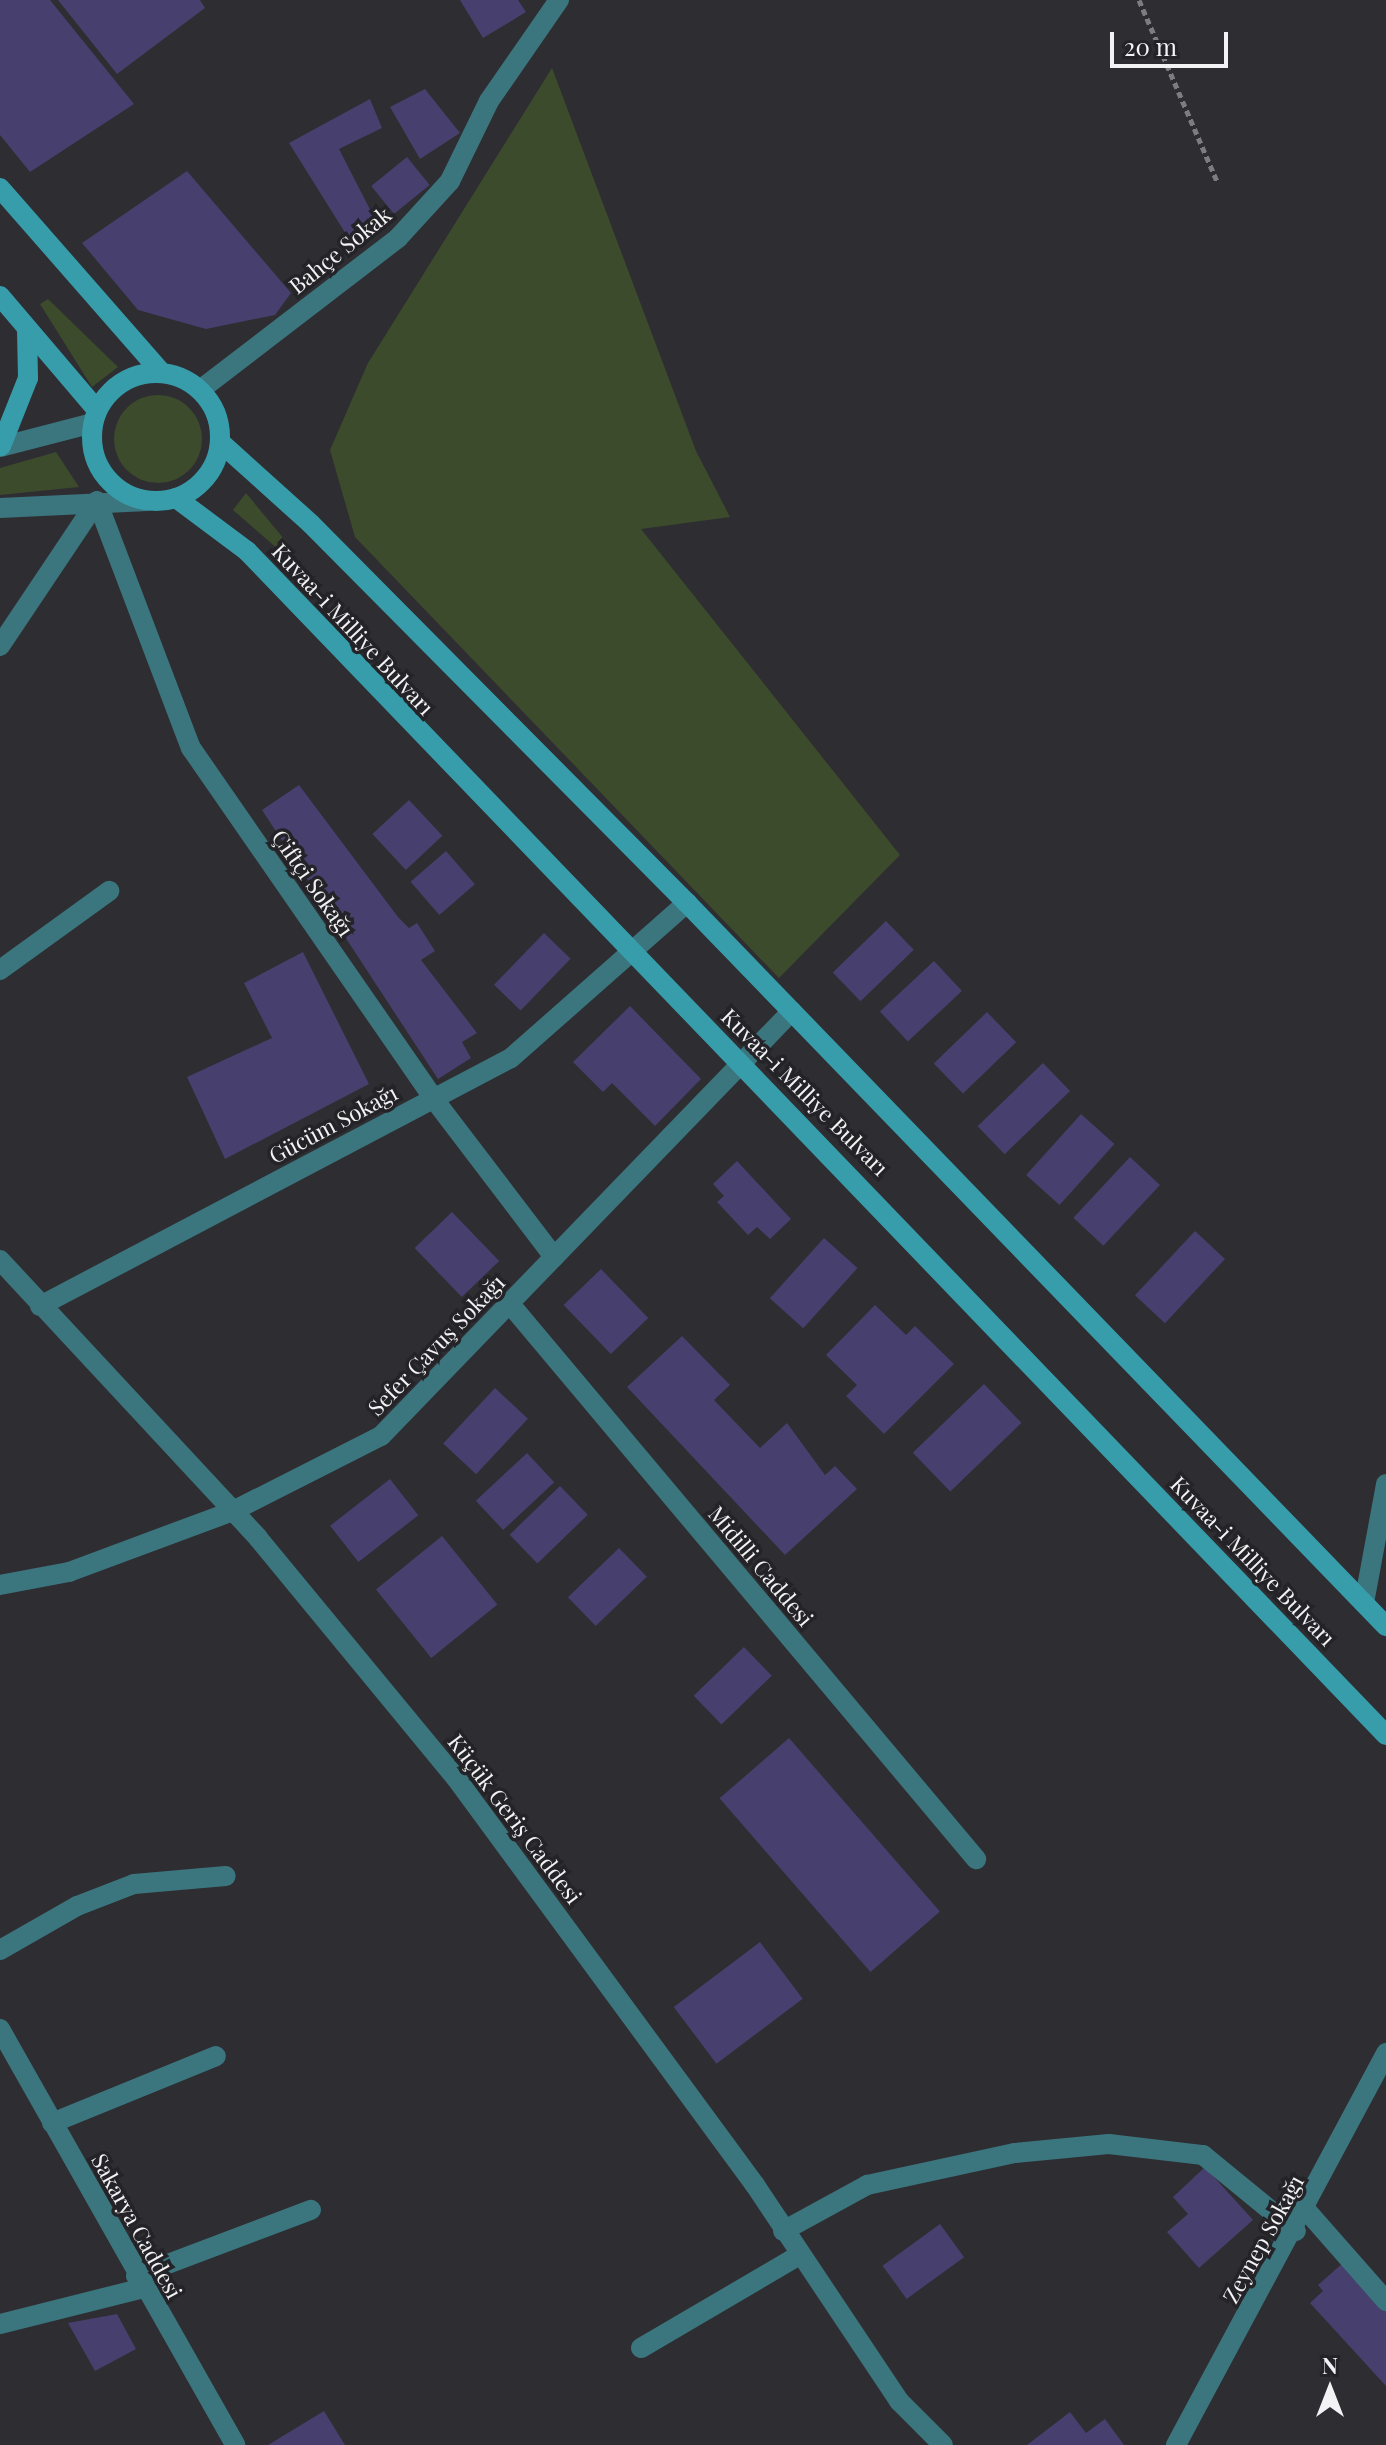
<!DOCTYPE html>
<html>
<head>
<meta charset="utf-8">
<style>
  body { margin:0 }
  #map { position:relative; width:1386px; height:2445px; overflow:hidden; background:#2e2d31; font-family:"Playfair Display",serif }
  div>[style] { position:absolute }
  .green>* { inset:0; background:#3c4b2c }
  .round { border-radius:50% }
  .building>* { inset:0; background:#473f6e; transform-origin:0 0 }
  .path>* { height:5px; margin-top:-2.5px; transform-origin:0; background:repeating-linear-gradient(90deg,#7d7d80 0 6px,transparent 0 10px) }
  .service>* { height:20px; margin:-10px; padding:0 10px; transform-origin:10px; border-radius:10px; background:#3b757e }
  .minor>* { height:20px; margin:-10px; padding:0 10px; transform-origin:10px; border-radius:10px; background:#3b757e }
  .tertiary>* { height:20px; margin:-10px; padding:0 10px; transform-origin:10px; border-radius:10px; background:#3b757e }
  .secondary>* { height:20px; margin:-10px; padding:0 10px; transform-origin:10px; border-radius:10px; background:#379dab }
  .secondary>.ring { margin:-10px; padding:0; box-sizing:content-box; background:none; border:20px solid #379dab; border-radius:50% }
  span { translate:-50% -50%; white-space:nowrap; text-align:center; line-height:1.15; -webkit-text-stroke:7px #242327; paint-order:stroke }
  .street-label { font-size:22px; color:#f3f3f5 }
  .north { position:absolute; left:1290px; top:2349px; width:80px; height:80px; -webkit-text-stroke:6px #242327; paint-order:stroke; rotate:0deg; font-size:22px; font-weight:700; line-height:32px; text-align:center; color:#f3f3f5 }
  .north::after { content:''; display:block; margin:auto; width:28px; height:36px; background:#f3f3f5; clip-path:polygon(50% 0,100% 100%,50% 72%,0 100%) }
  .scale { position:absolute; left:1110px; top:32px; width:118px; height:36px; box-sizing:border-box; border:4px solid #f3f3f5; border-top:0; padding-left:10px; font-size:24px; line-height:28px; white-space:nowrap; color:#f3f3f5; -webkit-text-stroke:6px #242327; paint-order:stroke }
</style>
</head>
<body>
<div id="map">
  <div class="green">
    <i style="clip-path:polygon(552px 68px,696px 451px,730px 517px,641px 529px,900px 855px,779px 978px,355px 537px,330px 450px,368px 363px)"></i>
    <i style="clip-path:polygon(48px 299px,118px 367px,92px 387px,40px 304px)"></i>
    <i class="round" style="left:114px;top:395px;width:88px;height:88px"></i>
    <i style="clip-path:polygon(56px 452px,79px 487px,0 495px,0 468px)"></i>
    <i style="clip-path:polygon(246px 493px,294px 551px,287px 557px,233px 510px)"></i>
  </div>
  <div class="building">
    <i style="clip-path:polygon(0 0,50px 0,134px 104px,30px 172px,0 135px)"></i>
    <i style="clip-path:polygon(58px 0,200px 0,205px 8px,117px 74px)"></i>
    <i style="clip-path:polygon(460px 0,518px 0,526px 12px,483px 38px)"></i>
    <i style="clip-path:polygon(425px 89px,460px 133px,420px 159px,390px 107px)"></i>
    <i style="clip-path:polygon(370px 99px,382px 128px,339px 149px,378px 225px,349px 239px,289px 143px)"></i>
    <i style="left:407px;top:157px;width:36px;height:46px;rotate:51deg"></i>
    <i style="clip-path:polygon(187px 171px,291px 293px,275px 315px,206px 329px,138px 310px,82px 243px)"></i>
    <i style="clip-path:polygon(299px 785px,398px 917px,409px 928px,417px 923px,435px 951px,421px 960px,477px 1033px,462px 1042px,471px 1058px,438px 1079px,262px 810px)"></i>
    <i style="left:409px;top:800px;width:49px;height:50px;rotate:47deg"></i>
    <i style="left:446px;top:851px;width:44px;height:47px;rotate:49deg"></i>
    <i style="left:886px;top:921px;width:40px;height:74px;rotate:46deg"></i>
    <i style="left:544px;top:933px;width:37px;height:72px;rotate:44deg"></i>
    <i style="clip-path:polygon(303px 952px,369px 1084px,225px 1159px,187px 1077px,272px 1038px,244px 983px)"></i>
    <i style="left:934px;top:961px;width:41px;height:74px;rotate:47deg"></i>
    <i style="clip-path:polygon(630px 1006px,701px 1079px,655px 1126px,612px 1083px,603px 1092px,573px 1062px)"></i>
    <i style="left:987px;top:1012px;width:42px;height:74px;rotate:46deg"></i>
    <i style="left:1043px;top:1063px;width:39px;height:91px;rotate:46deg"></i>
    <i style="left:1081px;top:1114px;width:45px;height:82px;rotate:42deg"></i>
    <i style="left:1130px;top:1157px;width:41px;height:83px;rotate:43deg"></i>
    <i style="clip-path:polygon(737px 1161px,791px 1219px,770px 1239px,757px 1227px,748px 1235px,717px 1202px,724px 1196px,713px 1184px)"></i>
    <i style="left:452px;top:1212px;width:68px;height:52px;rotate:46deg"></i>
    <i style="left:1195px;top:1231px;width:41px;height:88px;rotate:43deg"></i>
    <i style="left:824px;top:1238px;width:45px;height:81px;rotate:42deg"></i>
    <i style="left:601px;top:1269px;width:68px;height:52px;rotate:46deg"></i>
    <i style="clip-path:polygon(875px 1305px,906px 1335px,915px 1326px,954px 1364px,884px 1434px,846px 1396px,857px 1385px,826px 1355px)"></i>
    <i style="clip-path:polygon(682px 1336px,730px 1385px,714px 1400px,760px 1448px,787px 1423px,825px 1475px,835px 1466px,857px 1489px,785px 1555px,627px 1387px)"></i>
    <i style="left:984px;top:1384px;width:54px;height:99px;rotate:46deg"></i>
    <i style="left:495px;top:1388px;width:45px;height:76px;rotate:43deg"></i>
    <i style="left:527px;top:1453px;width:40px;height:70px;rotate:47deg"></i>
    <i style="left:390px;top:1479px;width:46px;height:76px;rotate:52deg"></i>
    <i style="left:560px;top:1486px;width:40px;height:70px;rotate:46deg"></i>
    <i style="left:442px;top:1536px;width:88px;height:85px;rotate:51deg"></i>
    <i style="left:619px;top:1548px;width:40px;height:71px;rotate:46deg"></i>
    <i style="left:744px;top:1647px;width:40px;height:70px;rotate:46deg"></i>
    <i style="left:789px;top:1738px;width:230px;height:92px;rotate:49deg"></i>
    <i style="left:760px;top:1942px;width:71px;height:108px;rotate:53deg"></i>
    <i style="clip-path:polygon(1205px 2167px,1253px 2220px,1199px 2268px,1167px 2232px,1188px 2214px,1173px 2197px)"></i>
    <i style="left:940px;top:2224px;width:41px;height:71px;rotate:54deg"></i>
    <i style="clip-path:polygon(1344px 2262px,1386px 2308px,1386px 2386px,1310px 2303px,1323px 2291px,1318px 2285px)"></i>
    <i style="clip-path:polygon(117px 2314px,136px 2349px,95px 2371px,68px 2323px)"></i>
    <i style="clip-path:polygon(324px 2411px,345px 2445px,268px 2445px)"></i>
    <i style="clip-path:polygon(1070px 2412px,1086px 2433px,1105px 2419px,1124px 2445px,1027px 2445px)"></i>
  </div>
  <div class="path">
    <i style="left:1139px;top:0;width:197px;rotate:66.7deg"></i>
  </div>
  <div class="service">
    <i style="left:0;top:970px;width:135px;rotate:-35.9deg"></i>
    <i style="left:0;top:1950px;width:89px;rotate:-29.7deg"></i>
    <i style="left:77px;top:1906px;width:61px;rotate:-21.1deg"></i>
    <i style="left:134px;top:1884px;width:92px;rotate:-5deg"></i>
    <i style="left:52px;top:2123px;width:177px;rotate:-22.2deg"></i>
    <i style="left:1307px;top:2211px;width:120px;rotate:48.7deg"></i>
    <i style="left:783px;top:2231px;width:96px;rotate:-28.7deg"></i>
    <i style="left:867px;top:2185px;width:151px;rotate:-12.2deg"></i>
    <i style="left:1015px;top:2153px;width:94px;rotate:-5.5deg"></i>
    <i style="left:1109px;top:2144px;width:95px;rotate:6.7deg"></i>
    <i style="left:1203px;top:2155px;width:120px;rotate:39.3deg"></i>
    <i style="left:641px;top:2348px;width:182px;rotate:-30.4deg"></i>
  </div>
  <div class="minor">
    <i style="left:200px;top:390px;width:250px;rotate:-37.5deg"></i>
    <i style="left:398px;top:238px;width:77px;rotate:-47.6deg"></i>
    <i style="left:450px;top:181px;width:89px;rotate:-64deg"></i>
    <i style="left:489px;top:101px;width:123px;rotate:-55.3deg"></i>
    <i style="left:97px;top:501px;width:264px;rotate:69.2deg"></i>
    <i style="left:191px;top:748px;width:426px;rotate:55.3deg"></i>
    <i style="left:433px;top:1098px;width:200px;rotate:52.7deg"></i>
    <i style="left:0;top:646px;width:174px;rotate:-56.2deg"></i>
    <i style="left:0;top:1260px;width:379px;rotate:47.1deg"></i>
    <i style="left:258px;top:1538px;width:311px;rotate:50.5deg"></i>
    <i style="left:456px;top:1778px;width:505px;rotate:53.7deg"></i>
    <i style="left:755px;top:2185px;width:260px;rotate:56.3deg"></i>
    <i style="left:899px;top:2401px;width:62px;rotate:45deg"></i>
    <i style="left:510px;top:1304px;width:725px;rotate:49.98deg"></i>
    <i style="left:40px;top:1306px;width:532px;rotate:-27.77deg"></i>
    <i style="left:511px;top:1058px;width:235px;rotate:-41.4deg"></i>
    <i style="left:0;top:1585px;width:70px;rotate:-10.7deg"></i>
    <i style="left:69px;top:1572px;width:175px;rotate:-20.4deg"></i>
    <i style="left:233px;top:1511px;width:166px;rotate:-26.9deg"></i>
    <i style="left:381px;top:1436px;width:591px;rotate:-45.96deg"></i>
    <i style="left:1364px;top:1603px;width:121px;rotate:-79.5deg"></i>
    <i style="left:0;top:2029px;width:478px;rotate:60.5deg"></i>
    <i style="left:136px;top:2276px;width:187px;rotate:-20.7deg"></i>
    <i style="left:0;top:2324px;width:147px;rotate:-14.1deg"></i>
    <i style="left:1176px;top:2445px;width:445px;rotate:-61.8deg"></i>
  </div>
  <div class="tertiary">
    <i style="left:0;top:447px;width:96px;rotate:-14.5deg"></i>
    <i style="left:0;top:508px;width:148px;rotate:-2.7deg"></i>
  </div>
  <div class="secondary">
    <i style="left:0;top:188px;width:246px;rotate:48.8deg"></i>
    <i style="left:0;top:296px;width:150px;rotate:49.6deg"></i>
    <i class="ring" style="left:92px;top:373px;width:108px;height:108px"></i>
    <i style="left:220px;top:442px;width:122px;rotate:42deg"></i>
    <i style="left:311px;top:524px;width:534px;rotate:45.23deg"></i>
    <i style="left:687px;top:903px;width:1006px;rotate:45.97deg"></i>
    <i style="left:1px;top:446px;width:73px;rotate:-68.3deg"></i>
    <i style="left:28px;top:378px;width:47px;rotate:-91.2deg"></i>
    <i style="left:176px;top:498px;width:89px;rotate:36.7deg"></i>
    <i style="left:247px;top:551px;width:1643px;rotate:46.11deg"></i>
  </div>
  <div class="street-label">
    <span style="left:340px;top:250px;rotate:-39deg">Bahçe Sokak</span>
    <span style="left:353px;top:629px;rotate:47deg">Kuvaa-i Milliye Bulvarı</span>
    <span style="left:313px;top:883px;rotate:55deg">Çiftçi Sokağı</span>
    <span style="left:805px;top:1092px;rotate:45deg">Kuvaa-i Milliye Bulvarı</span>
    <span style="left:333px;top:1124px;rotate:-28deg">Gücüm Sokağı</span>
    <span style="left:436px;top:1345px;rotate:-46deg">Sefer Çavuş Sokağı</span>
    <span style="left:1253px;top:1561px;rotate:46deg">Kuvaa-i Milliye Bulvarı</span>
    <span style="left:761px;top:1566px;rotate:50deg">Midilli Caddesi</span>
    <span style="left:515px;top:1819px;rotate:53deg">Küçük Geriş Caddesi</span>
    <span style="left:137px;top:2226px;rotate:61deg">Sakarya Caddesi</span>
    <span style="left:1263px;top:2239px;rotate:-61deg">Zeynep Sokağı</span>
  </div>
  <div class="north">N</div>
  <div class="scale">20 m</div>
</div>
</body>
</html>
